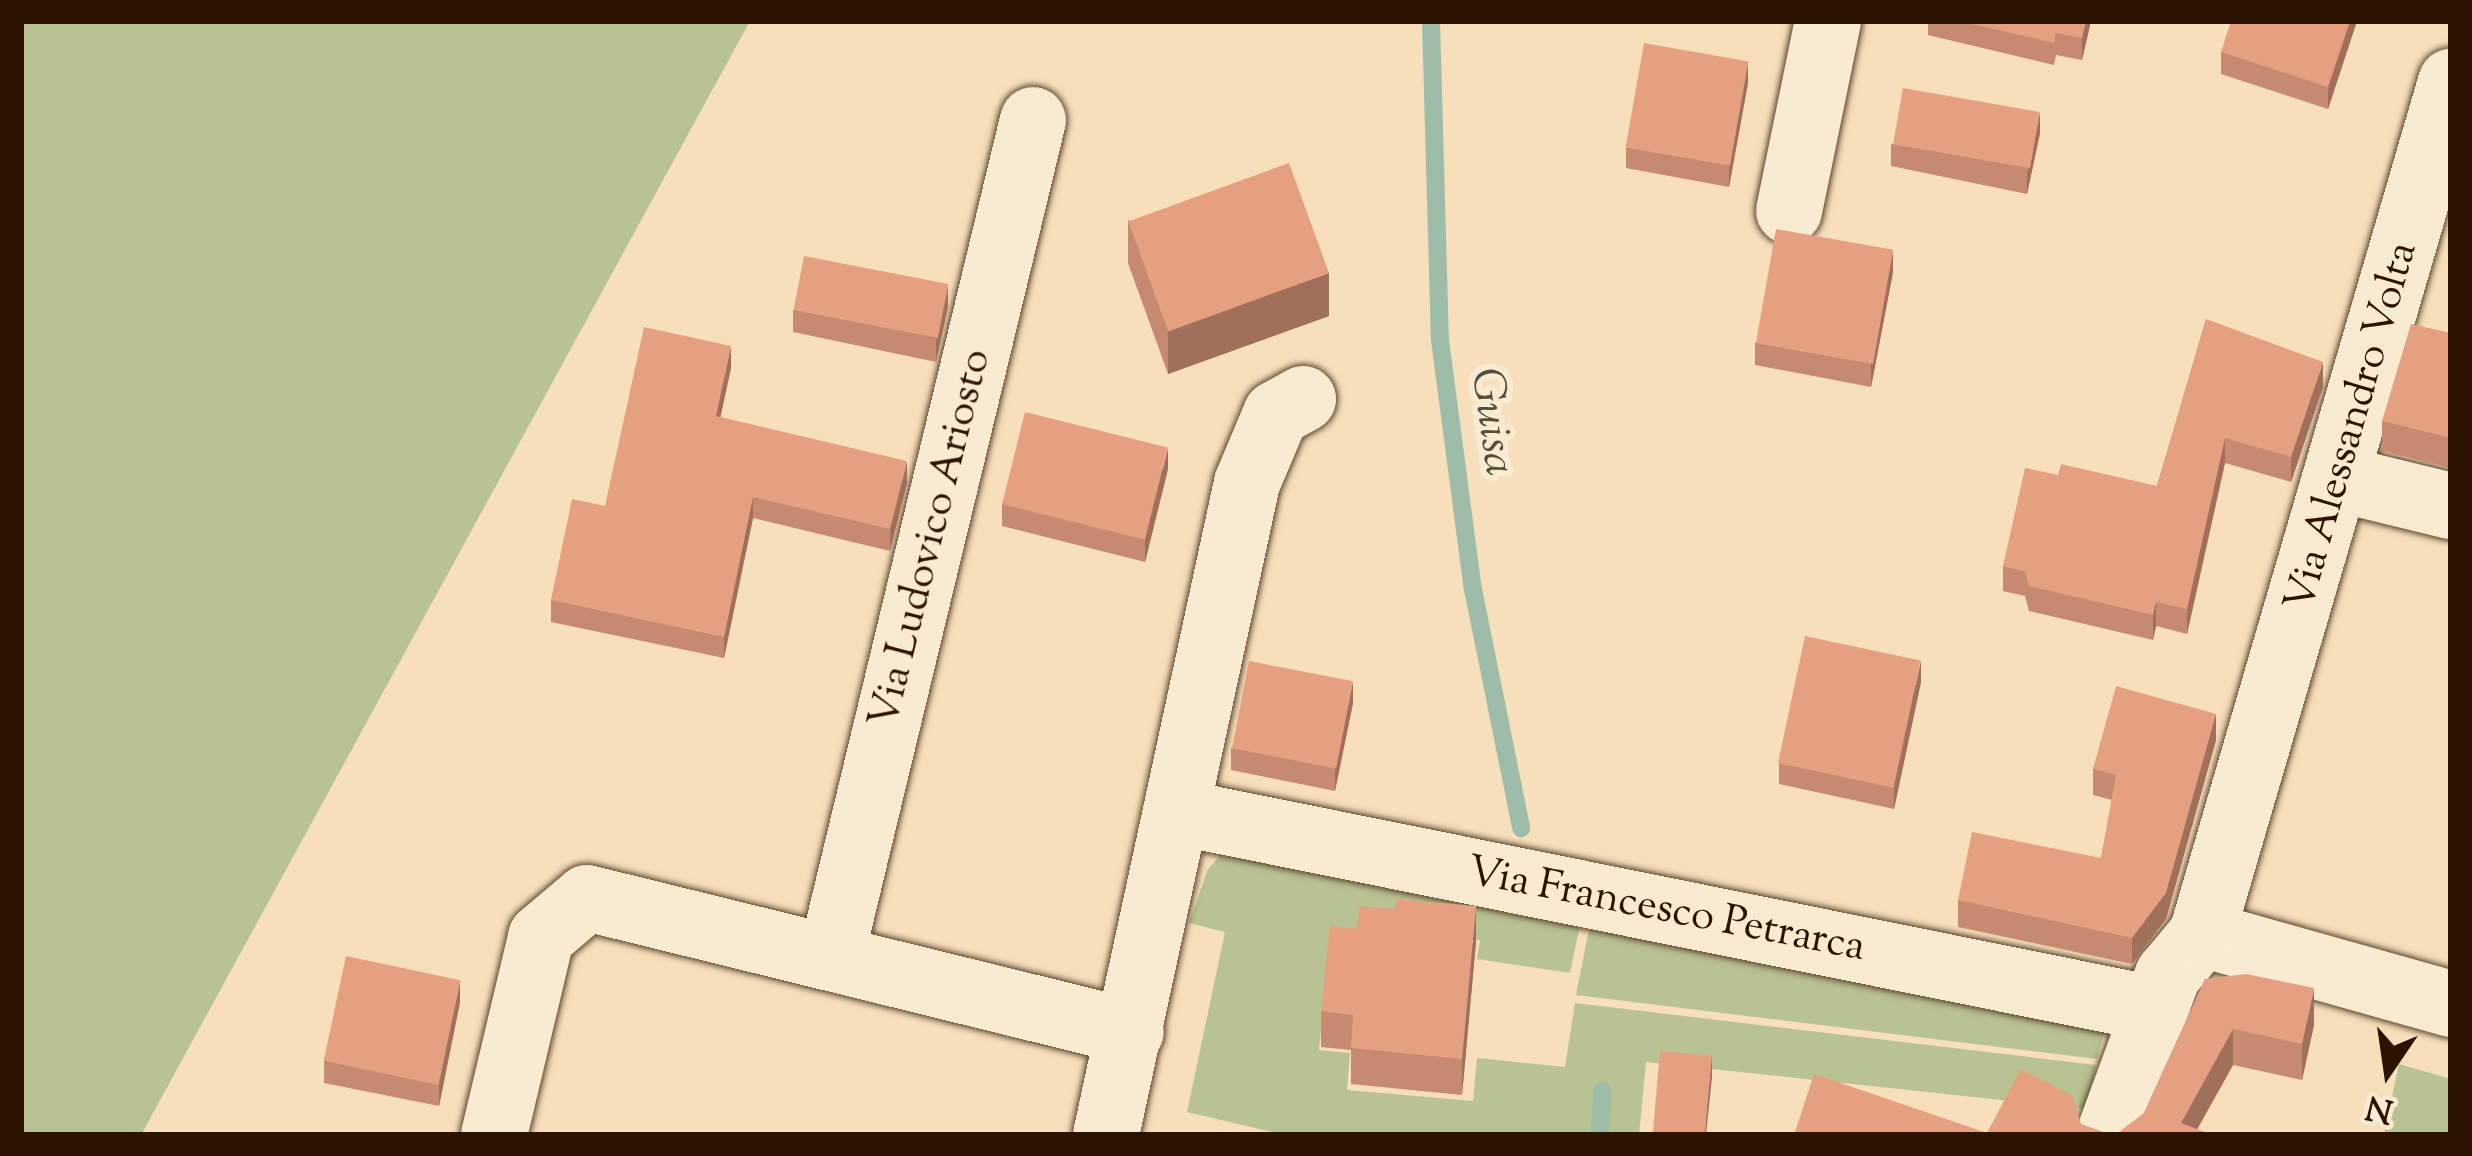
<!DOCTYPE html>
<html>
<head>
<meta charset="utf-8">
<style>
  body { margin:0 }
  #map { position:relative; width:2472px; height:1156px; overflow:hidden; background:#f6dfba; font-family:"Sorts Mill Goudy",serif }
  div>[style] { position:absolute }
  .green>* { inset:0; background:#b8c292 }
  .stream>* { height:18px; margin:-9px; padding:0 9px; transform-origin:9px; border-radius:9px; background:#9ebda9 }
  .roads { filter:drop-shadow(0 0 3px #5e462f) drop-shadow(0 0 3px #5e462f) }
  .minor>* { height:66px; margin:-33px; padding:0 33px; transform-origin:33px; border-radius:33px; background:#f9ead2 }
  .wall>* { inset:0; background:#c58a6f }
  .shaded-wall>* { inset:0; background:#a0705a }
  .building>* { inset:0; background:#e5a081; transform-origin:0 0 }
  span { translate:-50% -50%; white-space:nowrap; text-align:center; line-height:1.15; -webkit-text-stroke:12px #f9ead2; paint-order:stroke }
  .street-label { font-size:42px; color:#2c1301 }
  .water-label { font-size:45px; color:#544e3c; font-style:italic }
  .frame { position:absolute; inset:0; border:24px solid #2c1301; pointer-events:none }
  .north { position:absolute; left:2328px; top:1012px; width:120px; height:120px; -webkit-text-stroke:9px #f9ead2; paint-order:stroke; rotate:193deg; font-size:33px; font-weight:700; line-height:48px; text-align:center; color:#2c1301 }
  .north::after { content:''; display:block; margin:auto; width:42px; height:54px; background:#2c1301; clip-path:polygon(50% 0,100% 100%,50% 72%,0 100%) }
</style>
</head>
<body>
<div id="map">
  <div class="green">
    <i style="clip-path:polygon(21px 21px,750px 21px,141px 1135px,21px 1135px)"></i>
    <i style="clip-path:polygon(1224px 851px,1582px 915px,1570px 973px,1477px 959px,1480px 940px,1395px 932px,1328px 959px,1319px 1050px,1350px 1053px,1347px 1090px,1473px 1101px,1477px 1058px,1565px 1067px,1575px 1003px,2096px 1065px,2086px 1109px,1646px 1062px,1639px 1135px,1285px 1135px,1187px 1112px,1225px 932px,1189px 923px,1208px 869px)"></i>
    <i style="clip-path:polygon(1592px 915px,2107px 1022px,2097px 1059px,1576px 995px)"></i>
    <i style="clip-path:polygon(2399px 1064px,2451px 1079px,2451px 1135px,2384px 1135px)"></i>
  </div>
  <div class="stream">
    <i style="left:1431px;top:21px;width:319px;rotate:88.4deg"></i>
    <i style="left:1440px;top:340px;width:251px;rotate:82.5deg"></i>
    <i style="left:1473px;top:589px;width:244px;rotate:78.6deg"></i>
    <i style="left:1600px;top:1135px;width:44px;rotate:-87.4deg"></i>
  </div>
  <div class="roads">
    <div class="minor">
      <i style="left:1789px;top:211px;width:194px;rotate:-78.4deg"></i>
      <i style="left:2340px;top:479px;width:114px;rotate:13.7deg"></i>
      <i style="left:1177px;top:812px;width:997px;rotate:11.4deg"></i>
      <i style="left:2202px;top:934px;width:259px;rotate:15.7deg"></i>
      <i style="left:831px;top:957px;width:861px;rotate:-76.43deg"></i>
      <i style="left:494px;top:1135px;width:204px;rotate:-76.6deg"></i>
      <i style="left:541px;top:937px;width:60px;rotate:-40.3deg"></i>
      <i style="left:587px;top:898px;width:560px;rotate:13.84deg"></i>
      <i style="left:1106px;top:1135px;width:667px;rotate:-77.8deg"></i>
      <i style="left:1247px;top:483px;width:75px;rotate:-67.2deg"></i>
      <i style="left:1276px;top:414px;width:31px;rotate:-29deg"></i>
      <i style="left:2109px;top:1135px;width:171px;rotate:-69.8deg"></i>
      <i style="left:2168px;top:975px;width:53px;rotate:-50.3deg"></i>
      <i style="left:2202px;top:934px;width:888px;rotate:-73.71deg"></i>
    </div>
  </div>
  <div class="wall">
    <i style="clip-path:polygon(1928px 21px,2091px 21px,2082px 60px,2056px 55px,2054px 65px,1928px 35px)"></i>
    <i style="clip-path:polygon(2357px 21px,2328px 109px,2221px 74px,2221px 52px)"></i>
    <i style="clip-path:polygon(1748px 83px,1729px 187px,1626px 168px,1626px 147px)"></i>
    <i style="clip-path:polygon(2040px 133px,2027px 194px,1891px 166px,1891px 144px)"></i>
    <i style="clip-path:polygon(1128px 220px,1329px 316px,1168px 374px,1128px 263px)"></i>
    <i style="clip-path:polygon(1893px 272px,1871px 387px,1755px 365px,1755px 343px)"></i>
    <i style="clip-path:polygon(948px 307px,936px 362px,793px 332px,793px 310px)"></i>
    <i style="clip-path:polygon(2206px 319px,2323px 387px,2291px 482px,2225px 463px,2187px 634px,2156px 626px,2153px 640px,2029px 611px,2025px 596px,2003px 591px,2003px 566px,2058px 475px,2157px 486px)"></i>
    <i style="clip-path:polygon(2451px 333px,2451px 468px,2382px 451px,2382px 421px)"></i>
    <i style="clip-path:polygon(731px 368px,720px 417px,907px 483px,890px 551px,753px 518px,724px 658px,551px 622px,551px 600px,605px 506px)"></i>
    <i style="clip-path:polygon(1168px 469px,1145px 562px,1002px 526px,1002px 504px)"></i>
    <i style="clip-path:polygon(1921px 682px,1894px 809px,1779px 784px,1779px 763px)"></i>
    <i style="clip-path:polygon(1353px 703px,1335px 791px,1231px 770px,1231px 748px)"></i>
    <i style="clip-path:polygon(2216px 740px,2166px 919px,2132px 964px,1958px 927px,1958px 900px,2101px 858px,2112px 800px,2093px 795px,2093px 769px)"></i>
    <i style="clip-path:polygon(1476px 942px,1462px 1095px,1351px 1084px,1351px 1050px,1321px 1047px,1321px 1011px)"></i>
    <i style="clip-path:polygon(2205px 979px,2314px 1025px,2302px 1080px,2233px 1065px,2197px 1129px,2144px 1113px)"></i>
    <i style="clip-path:polygon(460px 1002px,439px 1106px,324px 1083px,324px 1061px)"></i>
  </div>
  <div class="shaded-wall">
    <i style="clip-path:polygon(2086px 21px,2091px 21px,2082px 60px,2082px 38px)"></i>
    <i style="clip-path:polygon(2350px 21px,2357px 21px,2328px 109px,2328px 87px)"></i>
    <i style="clip-path:polygon(1748px 61px,1748px 83px,1729px 187px,1729px 166px)"></i>
    <i style="clip-path:polygon(2040px 112px,2040px 133px,2027px 194px,2027px 173px)"></i>
    <i style="clip-path:polygon(1893px 250px,1893px 272px,1871px 387px,1871px 365px)"></i>
    <i style="clip-path:polygon(1329px 273px,1329px 316px,1168px 374px,1168px 330px)"></i>
    <i style="clip-path:polygon(948px 285px,948px 307px,936px 362px,936px 340px)"></i>
    <i style="clip-path:polygon(731px 346px,731px 368px,716px 438px,716px 416px)"></i>
    <i style="clip-path:polygon(2323px 362px,2323px 387px,2291px 482px,2291px 457px)"></i>
    <i style="clip-path:polygon(2225px 438px,2225px 463px,2187px 634px,2187px 609px)"></i>
    <i style="clip-path:polygon(1168px 448px,1168px 469px,1145px 562px,1145px 540px)"></i>
    <i style="clip-path:polygon(907px 461px,907px 483px,890px 551px,890px 529px)"></i>
    <i style="clip-path:polygon(753px 497px,753px 518px,724px 658px,724px 637px)"></i>
    <i style="clip-path:polygon(2156px 602px,2156px 626px,2153px 640px,2153px 615px)"></i>
    <i style="clip-path:polygon(1921px 660px,1921px 682px,1894px 809px,1894px 787px)"></i>
    <i style="clip-path:polygon(1353px 681px,1353px 703px,1335px 791px,1335px 769px)"></i>
    <i style="clip-path:polygon(2216px 714px,2216px 740px,2166px 919px,2132px 964px,2132px 938px)"></i>
    <i style="clip-path:polygon(1476px 906px,1476px 942px,1462px 1095px,1462px 1059px)"></i>
    <i style="clip-path:polygon(460px 981px,460px 1002px,439px 1106px,439px 1085px)"></i>
    <i style="clip-path:polygon(2314px 988px,2314px 1025px,2302px 1080px,2302px 1044px)"></i>
    <i style="clip-path:polygon(2233px 1029px,2233px 1065px,2194px 1135px,2181px 1123px)"></i>
    <i style="clip-path:polygon(1712px 1056px,1712px 1077px,1706px 1135px,1703px 1135px)"></i>
  </div>
  <div class="building">
    <i style="clip-path:polygon(1959px 21px,2086px 21px,2082px 38px,2056px 33px,2054px 43px)"></i>
    <i style="clip-path:polygon(2231px 21px,2350px 21px,2328px 87px,2221px 52px)"></i>
    <i style="left:1644px;top:43px;width:106px;height:106px;rotate:10deg"></i>
    <i style="left:1903px;top:88px;width:139px;height:57px;rotate:10deg"></i>
    <i style="left:1289px;top:163px;width:117px;height:171px;rotate:70deg"></i>
    <i style="left:1776px;top:229px;width:119px;height:116px;rotate:10deg"></i>
    <i style="left:804px;top:256px;width:147px;height:55px;rotate:11deg"></i>
    <i style="clip-path:polygon(2206px 319px,2323px 362px,2291px 457px,2225px 438px,2187px 609px,2156px 602px,2153px 615px,2029px 586px,2025px 572px,2003px 566px,2025px 468px,2058px 475px,2061px 464px,2157px 486px)"></i>
    <i style="clip-path:polygon(2411px 324px,2451px 333px,2451px 438px,2382px 421px)"></i>
    <i style="clip-path:polygon(644px 327px,731px 346px,716px 416px,907px 461px,890px 529px,753px 497px,724px 637px,551px 600px,572px 499px,605px 506px)"></i>
    <i style="left:1025px;top:412px;width:147px;height:95px;rotate:14deg"></i>
    <i style="left:1805px;top:636px;width:118px;height:130px;rotate:12deg"></i>
    <i style="left:1249px;top:661px;width:106px;height:89px;rotate:11deg"></i>
    <i style="clip-path:polygon(2116px 686px,2216px 714px,2166px 893px,2132px 938px,1958px 900px,1972px 832px,2101px 858px,2116px 775px,2093px 769px)"></i>
    <i style="clip-path:polygon(1396px 899px,1476px 906px,1462px 1059px,1351px 1048px,1353px 1015px,1321px 1011px,1330px 926px,1357px 929px,1360px 906px,1395px 909px)"></i>
    <i style="left:346px;top:956px;width:117px;height:107px;rotate:12deg"></i>
    <i style="clip-path:polygon(2246px 974px,2314px 988px,2302px 1044px,2233px 1029px,2181px 1123px,2213px 1135px,2115px 1135px,2144px 1113px,2205px 979px)"></i>
    <i style="left:1660px;top:1051px;width:52px;height:84px;rotate:5deg"></i>
    <i style="clip-path:polygon(2021px 1069px,2073px 1096px,2081px 1124px,2112px 1135px,1794px 1135px,1814px 1074px,1987px 1133px)"></i>
  </div>
  <div class="street-label">
    <span style="left:2353px;top:427px;rotate:-74deg">Via Alessandro Volta</span>
    <span style="left:932px;top:539px;rotate:-76deg">Via Ludovico Ariosto</span>
    <span style="left:1666px;top:911px;rotate:11deg">Via Francesco Petrarca</span>
  </div>
  <div class="water-label">
    <span style="left:1490px;top:422px;rotate:82deg">Guisa</span>
  </div>
  <div class="frame"></div>
  <div class="north">N</div>
</div>
</body>
</html>
